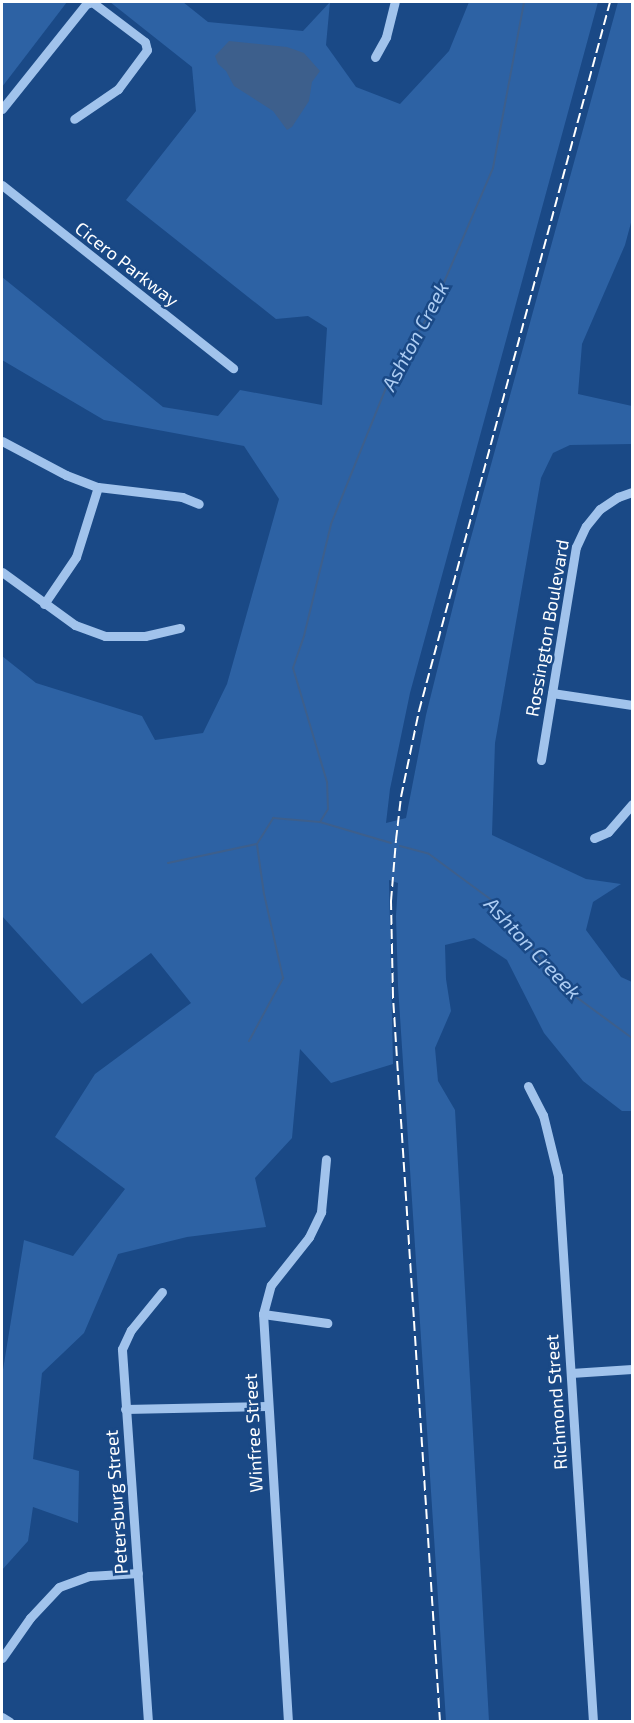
<!DOCTYPE html>
<html>
<head>
<meta charset="utf-8">
<style>
  body { margin:0 }
  #map { position:relative; width:634px; height:1723px; overflow:hidden; background:#1a4986; font-family:"Exo 2",sans-serif }
  div>[style] { position:absolute }
  .green>* { inset:0; background:#2d62a4 }
  .water>* { inset:0; background:#3d5f8c }
  .stream>* { height:2px; margin:-1px; padding:0 1px; transform-origin:1px; border-radius:1px; background:#3d5f8c }
  .minor>* { height:9px; margin:-4.5px; padding:0 4.5px; transform-origin:4.5px; border-radius:4.5px; background:#a1c3ec }
  .rail>* { height:2px; margin-top:-1px; transform-origin:0; background:repeating-linear-gradient(90deg,#fff 0 10px,transparent 0 14.5px) }
  span { translate:-50% -50%; white-space:nowrap; text-align:center; line-height:1.15; -webkit-text-stroke:5px #1a4986; paint-order:stroke }
  .street-label { font-size:18px; color:#fff }
  .water-label { font-size:20px; color:#adcdf3; font-style:italic }
  .frame { position:absolute; inset:0; border:3px solid #fff; pointer-events:none }
</style>
</head>
<body>
<div id="map">
  <div class="green">
    <i style="clip-path:polygon(2px 2px,67px 2px,2px 87px)"></i>
    <i style="clip-path:polygon(110px 2px,183px 2px,208px 22px,303px 31px,330px 2px,326px 45px,356px 87px,400px 104px,449px 51px,469px 2px,598px 2px,410px 693px,390px 789px,386px 823px,406px 818px,426px 715px,461px 574px,618px 2px,632px 2px,632px 219px,625px 245px,582px 344px,578px 394px,632px 406px,632px 444px,570px 445px,553px 453px,541px 478px,495px 743px,492px 835px,586px 879px,621px 884px,593px 902px,586px 930px,621px 977px,632px 982px,632px 1111px,622px 1111px,583px 1081px,544px 1033px,507px 960px,474px 938px,445px 945px,446px 979px,451px 1011px,435px 1048px,438px 1081px,455px 1110px,489px 1721px,446px 1721px,398px 986px,396px 916px,398px 883px,389px 880px,393px 1064px,331px 1083px,300px 1049px,292px 1138px,255px 1178px,266px 1227px,187px 1237px,118px 1254px,84px 1333px,42px 1373px,33px 1459px,79px 1471px,78px 1523px,33px 1507px,28px 1541px,2px 1570px,2px 1376px,24px 1240px,73px 1256px,125px 1189px,55px 1137px,95px 1074px,191px 1003px,151px 953px,82px 1004px,2px 916px,2px 656px,36px 683px,142px 716px,155px 740px,203px 733px,227px 684px,279px 499px,244px 446px,104px 420px,2px 360px,2px 277px,163px 407px,218px 416px,240px 390px,322px 405px,327px 328px,308px 316px,276px 319px,126px 200px,196px 111px,192px 67px)"></i>
  </div>
  <div class="water">
    <i style="clip-path:polygon(229px 41px,287px 47px,304px 53px,320px 71px,312px 82px,309px 101px,292px 127px,287px 130px,273px 111px,234px 86px,226px 71px,218px 64px,215px 56px)"></i>
  </div>
  <div class="stream">
    <i style="left:320px;top:822px;width:15px;rotate:-58deg"></i>
    <i style="left:328px;top:809px;width:27px;rotate:-92deg"></i>
    <i style="left:327px;top:782px;width:119px;rotate:-106.6deg"></i>
    <i style="left:293px;top:668px;width:34px;rotate:-71deg"></i>
    <i style="left:304px;top:636px;width:115px;rotate:-76.4deg"></i>
    <i style="left:331px;top:524px;width:157px;rotate:-68deg"></i>
    <i style="left:390px;top:378px;width:82px;rotate:-58.4deg"></i>
    <i style="left:433px;top:308px;width:152px;rotate:-66.8deg"></i>
    <i style="left:493px;top:168px;width:169px;rotate:-79.4deg"></i>
    <i style="left:400px;top:846px;width:30px;rotate:15deg"></i>
    <i style="left:429px;top:854px;width:81px;rotate:36.4deg"></i>
    <i style="left:494px;top:902px;width:116px;rotate:50.3deg"></i>
    <i style="left:568px;top:991px;width:79px;rotate:36.3deg"></i>
    <i style="left:168px;top:863px;width:91px;rotate:-12.1deg"></i>
    <i style="left:257px;top:844px;width:31px;rotate:-58deg"></i>
    <i style="left:273px;top:818px;width:47px;rotate:4.9deg"></i>
    <i style="left:320px;top:822px;width:74px;rotate:16.5deg"></i>
    <i style="left:249px;top:1041px;width:72px;rotate:-61.6deg"></i>
    <i style="left:283px;top:978px;width:86px;rotate:-102.7deg"></i>
    <i style="left:264px;top:894px;width:49px;rotate:-98.1deg"></i>
  </div>
  <div class="minor">
    <i style="left:375px;top:57px;width:23px;rotate:-61deg"></i>
    <i style="left:386px;top:37px;width:36px;rotate:-76deg"></i>
    <i style="left:2px;top:109px;width:134px;rotate:-51.3deg"></i>
    <i style="left:86px;top:4px;width:6px;rotate:-18deg"></i>
    <i style="left:92px;top:2px;width:66px;rotate:37deg"></i>
    <i style="left:145px;top:42px;width:8px;rotate:76deg"></i>
    <i style="left:147px;top:50px;width:49px;rotate:126.6deg"></i>
    <i style="left:118px;top:89px;width:53px;rotate:145.7deg"></i>
    <i style="left:2px;top:185px;width:295px;rotate:38.4deg"></i>
    <i style="left:2px;top:441px;width:72px;rotate:28deg"></i>
    <i style="left:66px;top:475px;width:34px;rotate:21deg"></i>
    <i style="left:98px;top:487px;width:85px;rotate:6.8deg"></i>
    <i style="left:182px;top:497px;width:18px;rotate:22deg"></i>
    <i style="left:2px;top:572px;width:90px;rotate:36deg"></i>
    <i style="left:75px;top:625px;width:32px;rotate:20deg"></i>
    <i style="left:105px;top:636px;width:40px"></i>
    <i style="left:145px;top:636px;width:36px;rotate:-13deg"></i>
    <i style="left:44px;top:604px;width:57px;rotate:-55.8deg"></i>
    <i style="left:76px;top:557px;width:73px;rotate:-72.6deg"></i>
    <i style="left:552px;top:693px;width:81px;rotate:8.5deg"></i>
    <i style="left:541px;top:760px;width:216px;rotate:-80.7deg"></i>
    <i style="left:576px;top:547px;width:23px;rotate:-65deg"></i>
    <i style="left:586px;top:526px;width:22px;rotate:-51deg"></i>
    <i style="left:600px;top:509px;width:22px;rotate:-34deg"></i>
    <i style="left:618px;top:497px;width:15px;rotate:-20deg"></i>
    <i style="left:594px;top:838px;width:15px;rotate:-23deg"></i>
    <i style="left:608px;top:832px;width:37px;rotate:-49deg"></i>
    <i style="left:528px;top:1086px;width:33px;rotate:63deg"></i>
    <i style="left:543px;top:1115px;width:63px;rotate:76.2deg"></i>
    <i style="left:558px;top:1176px;width:547px;rotate:86.33deg"></i>
    <i style="left:263px;top:1314px;width:65px;rotate:8deg"></i>
    <i style="left:571px;top:1373px;width:61px;rotate:-3.8deg"></i>
    <i style="left:125px;top:1409px;width:142px;rotate:-1.2deg"></i>
    <i style="left:2px;top:1658px;width:49px;rotate:-55deg"></i>
    <i style="left:30px;top:1618px;width:42px;rotate:-46.9deg"></i>
    <i style="left:59px;top:1587px;width:32px;rotate:-20deg"></i>
    <i style="left:89px;top:1576px;width:49px;rotate:-3.5deg"></i>
    <i style="left:2px;top:1717px;width:9px;rotate:32deg"></i>
    <i style="left:148px;top:1722px;width:374px;rotate:-94deg"></i>
    <i style="left:122px;top:1349px;width:21px;rotate:-65deg"></i>
    <i style="left:131px;top:1330px;width:49px;rotate:-50.8deg"></i>
    <i style="left:288px;top:1722px;width:409px;rotate:-93.5deg"></i>
    <i style="left:263px;top:1314px;width:30px;rotate:-75deg"></i>
    <i style="left:271px;top:1285px;width:61px;rotate:-51.6deg"></i>
    <i style="left:309px;top:1237px;width:28px;rotate:-64deg"></i>
    <i style="left:321px;top:1212px;width:53px;rotate:-84.6deg"></i>
  </div>
  <div class="rail">
    <i style="left:440px;top:1722px;width:727px;rotate:-93.71deg"></i>
    <i style="left:393px;top:997px;width:96px;rotate:-91.2deg"></i>
    <i style="left:391px;top:901px;width:61px;rotate:-85.3deg"></i>
    <i style="left:396px;top:840px;width:43px;rotate:-83.4deg"></i>
    <i style="left:401px;top:797px;width:88px;rotate:-78.2deg"></i>
    <i style="left:419px;top:711px;width:734px;rotate:-74.92deg"></i>
  </div>
  <div class="street-label">
    <span style="left:127px;top:264px;rotate:38deg">Cicero Parkway</span>
    <span style="left:547px;top:628px;rotate:-80deg">Rossington Boulevard</span>
    <span style="left:556px;top:1402px;rotate:-94deg">Richmond Street</span>
    <span style="left:253px;top:1433px;rotate:-93deg">Winfree Street</span>
    <span style="left:116px;top:1502px;rotate:-94deg">Petersburg Street</span>
  </div>
  <div class="water-label">
    <span style="left:415px;top:336px;rotate:-62deg">Ashton Creek</span>
    <span style="left:533px;top:948px;rotate:47deg">Ashton Creeek</span>
  </div>
  <div class="frame"></div>
</div>
</body>
</html>
